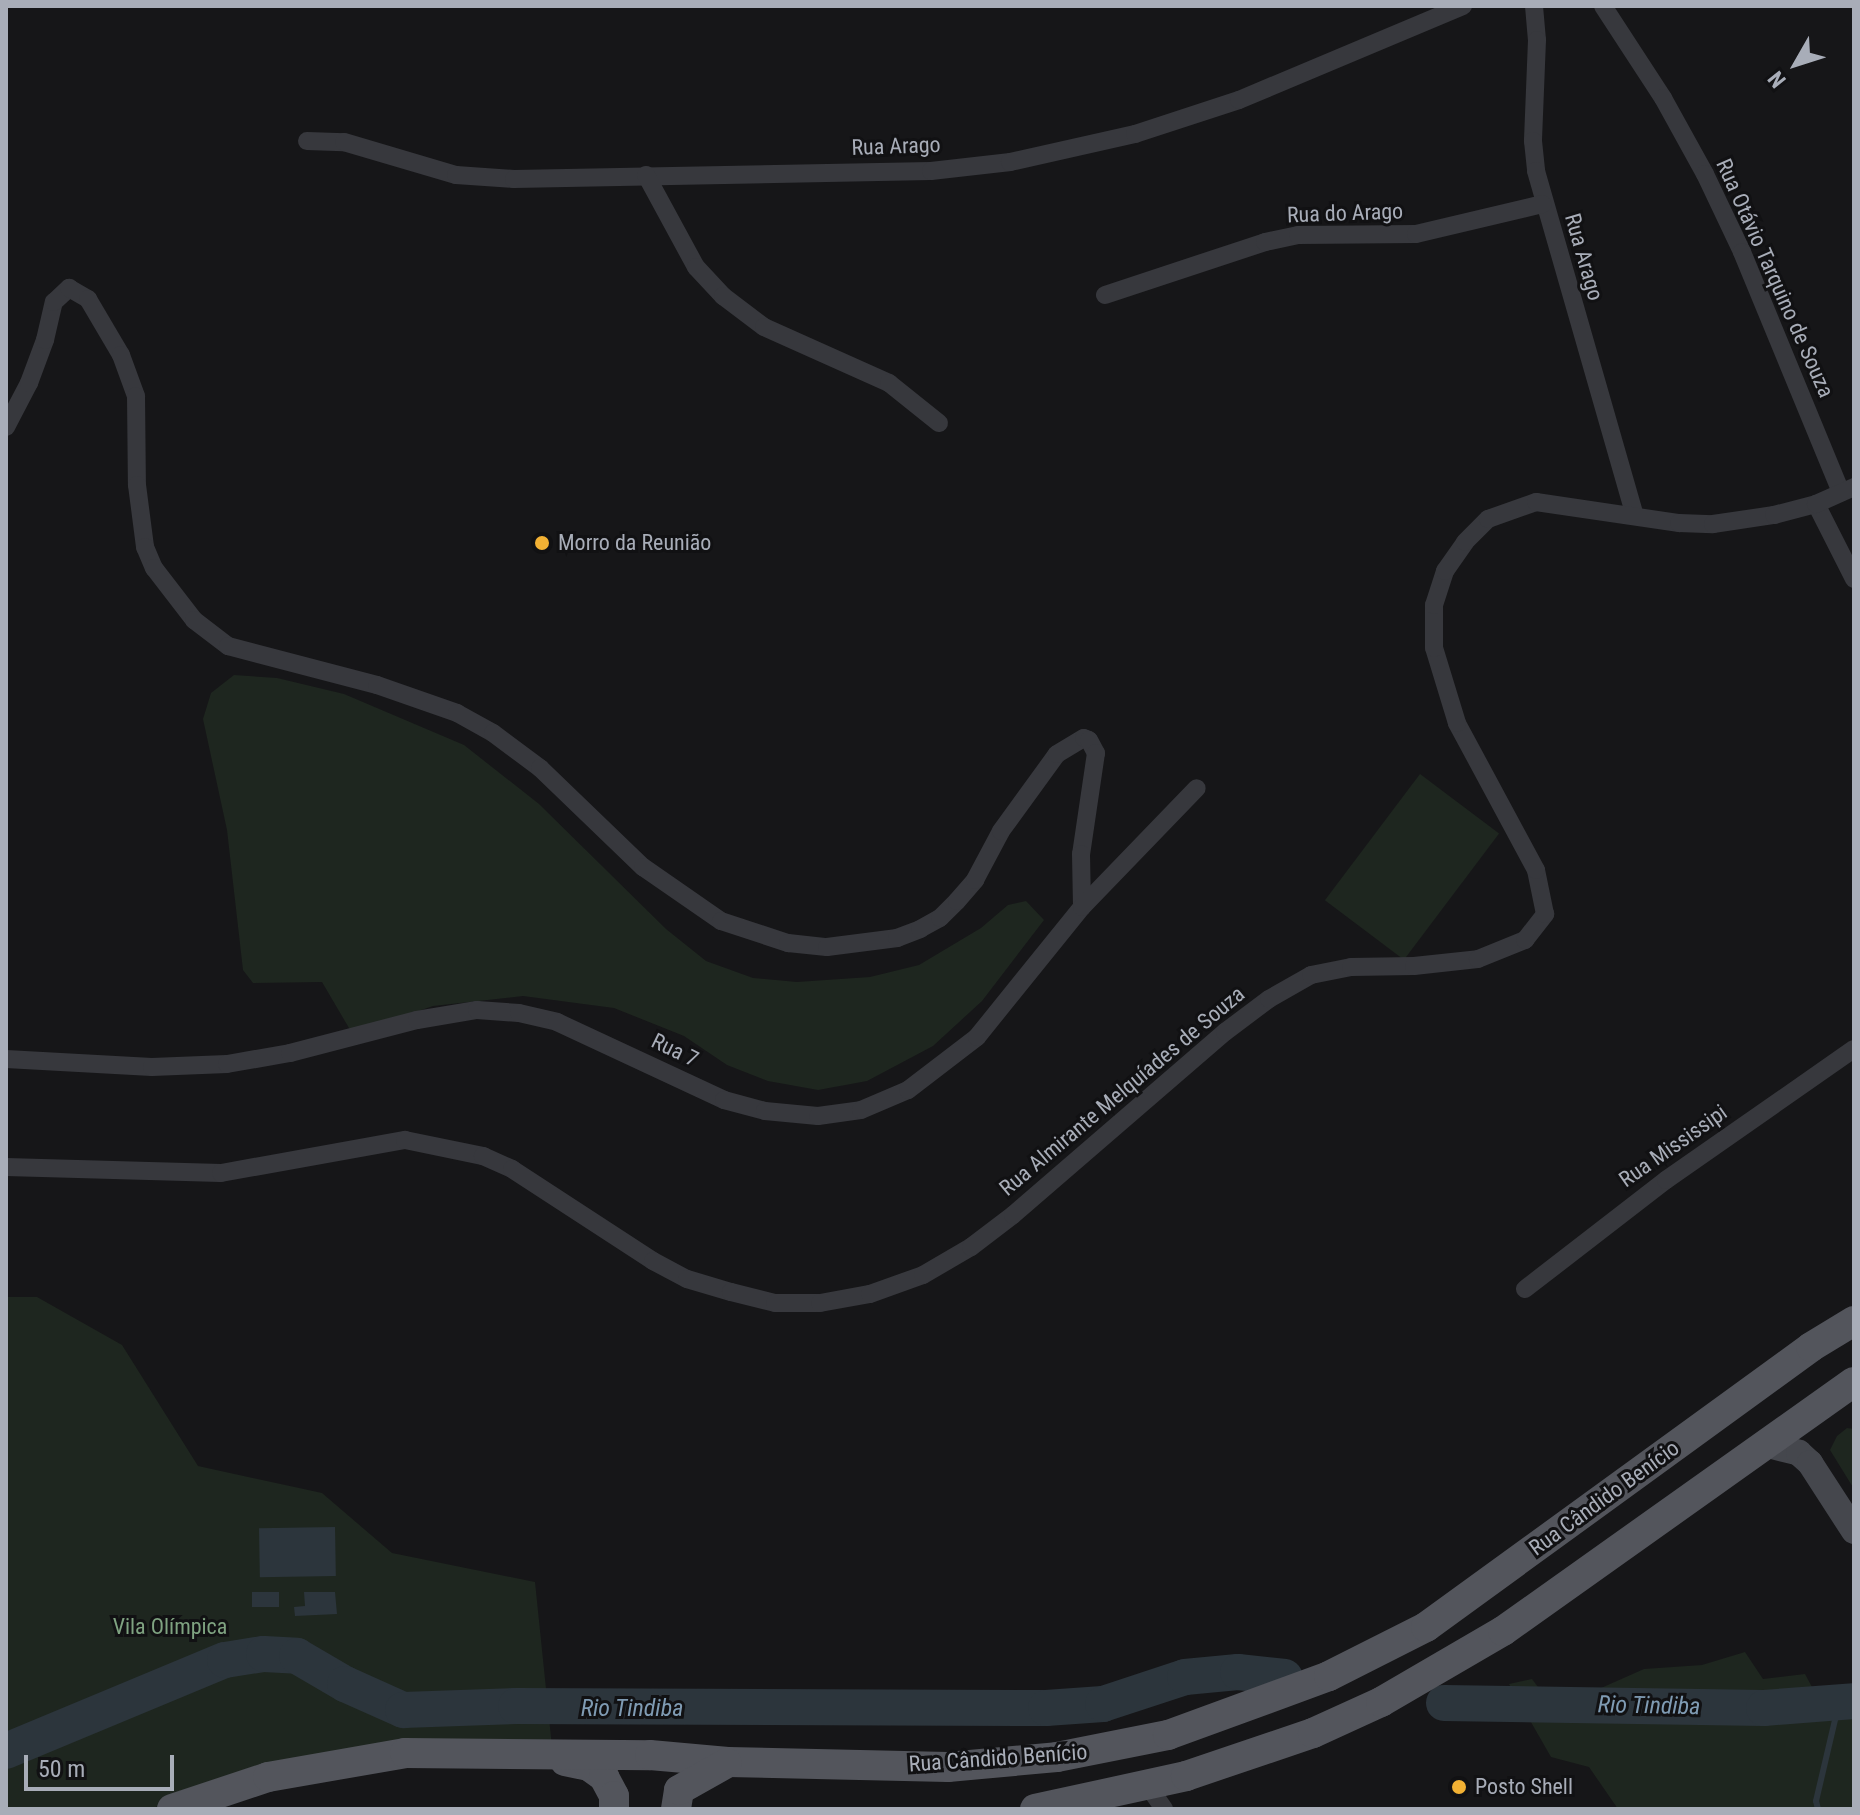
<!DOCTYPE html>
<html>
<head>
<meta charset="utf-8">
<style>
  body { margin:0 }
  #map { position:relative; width:1860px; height:1815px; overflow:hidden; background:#161618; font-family:"Roboto Condensed",sans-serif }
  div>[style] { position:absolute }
  .green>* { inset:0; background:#1e261f; transform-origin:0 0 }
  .water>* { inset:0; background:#2c353c; transform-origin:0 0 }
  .stream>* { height:6px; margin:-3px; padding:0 3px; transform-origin:3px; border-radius:3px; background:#2c353c }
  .river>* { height:36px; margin:-18px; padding:0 18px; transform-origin:18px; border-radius:18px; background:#2c353c }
  .street>* { height:18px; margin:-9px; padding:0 9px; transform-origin:9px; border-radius:9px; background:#37383d }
  .secondary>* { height:26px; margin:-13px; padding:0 13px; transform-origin:13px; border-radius:13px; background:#45474d }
  .primary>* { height:30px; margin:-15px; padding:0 15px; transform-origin:15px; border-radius:15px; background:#53555c }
  .dots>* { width:22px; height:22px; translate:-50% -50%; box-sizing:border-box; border:4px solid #111113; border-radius:50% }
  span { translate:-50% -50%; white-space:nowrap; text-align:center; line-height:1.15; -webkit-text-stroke:6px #111113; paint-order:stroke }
  .street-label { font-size:22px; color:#a8adb8 }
  .poi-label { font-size:22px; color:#a8adb8 }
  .left { translate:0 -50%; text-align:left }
  .park-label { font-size:22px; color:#7fa381 }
  .water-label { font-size:24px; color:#7f9bb3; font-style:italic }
  .frame { position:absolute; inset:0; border:8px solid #a8adb8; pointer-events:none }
  .north { position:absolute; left:1756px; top:24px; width:80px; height:80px; -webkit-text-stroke:6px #111113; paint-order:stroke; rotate:231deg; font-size:22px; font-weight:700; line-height:32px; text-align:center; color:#a8adb8 }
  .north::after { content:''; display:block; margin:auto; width:28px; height:36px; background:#a8adb8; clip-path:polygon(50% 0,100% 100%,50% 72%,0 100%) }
  .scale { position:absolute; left:24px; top:1755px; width:150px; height:36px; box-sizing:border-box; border:4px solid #a8adb8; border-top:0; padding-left:10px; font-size:24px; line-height:28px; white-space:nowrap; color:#a8adb8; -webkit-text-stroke:6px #111113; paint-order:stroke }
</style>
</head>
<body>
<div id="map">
  <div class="green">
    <i style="clip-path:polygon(234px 675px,277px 678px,344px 694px,464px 745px,539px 804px,666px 929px,706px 961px,753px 978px,797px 982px,870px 977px,919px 965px,981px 928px,1008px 905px,1026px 901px,1044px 920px,982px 1001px,933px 1046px,867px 1081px,818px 1090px,768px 1081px,727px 1065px,684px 1036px,614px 1008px,523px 996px,433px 1006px,366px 1029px,349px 1028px,322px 982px,253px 983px,243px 970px,227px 830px,203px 719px,211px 693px)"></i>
    <i style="left:1420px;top:774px;width:99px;height:158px;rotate:37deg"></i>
    <i style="clip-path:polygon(6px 1297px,37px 1297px,122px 1345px,198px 1466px,322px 1493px,392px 1553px,535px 1582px,552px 1747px,231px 1780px,150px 1809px,6px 1809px)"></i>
    <i style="clip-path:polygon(1847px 1428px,1854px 1429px,1854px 1489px,1830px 1450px,1837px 1436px)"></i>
    <i style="clip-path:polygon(1745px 1652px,1763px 1679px,1805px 1674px,1826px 1713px,1854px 1700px,1854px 1809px,1618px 1809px,1589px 1767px,1551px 1757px,1509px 1684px,1532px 1679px,1544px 1695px,1583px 1696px,1644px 1669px,1702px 1665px)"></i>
  </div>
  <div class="water">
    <i style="left:335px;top:1527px;width:49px;height:76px;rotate:89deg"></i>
    <i style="left:252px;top:1592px;width:27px;height:15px"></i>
    <i style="clip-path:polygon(304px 1592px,335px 1592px,337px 1614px,295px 1616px,294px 1607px,305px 1606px)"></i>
  </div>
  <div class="stream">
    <i style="left:1818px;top:1809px;width:8px;rotate:-104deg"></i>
    <i style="left:1816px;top:1801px;width:101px;rotate:-76.8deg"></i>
  </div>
  <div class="river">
    <i style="left:1444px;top:1703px;width:320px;rotate:0.9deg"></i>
    <i style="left:1764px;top:1708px;width:90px;rotate:-4.4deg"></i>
    <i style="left:6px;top:1751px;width:237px;rotate:-22.6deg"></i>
    <i style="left:225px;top:1660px;width:39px;rotate:-9deg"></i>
    <i style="left:264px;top:1654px;width:33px;rotate:3deg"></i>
    <i style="left:297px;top:1656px;width:56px;rotate:30.3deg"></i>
    <i style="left:345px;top:1684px;width:64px;rotate:24.1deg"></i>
    <i style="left:403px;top:1710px;width:113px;rotate:-2deg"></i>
    <i style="left:516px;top:1706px;width:530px;rotate:0.22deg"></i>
    <i style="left:1046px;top:1708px;width:57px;rotate:-4deg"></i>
    <i style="left:1103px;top:1704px;width:86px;rotate:-18.2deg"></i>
    <i style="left:1185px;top:1677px;width:53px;rotate:-5.4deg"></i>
    <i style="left:1238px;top:1672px;width:47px;rotate:6.1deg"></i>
  </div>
  <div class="street">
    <i style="left:1534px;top:6px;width:34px;rotate:85deg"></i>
    <i style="left:1537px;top:40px;width:101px;rotate:92.3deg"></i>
    <i style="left:1533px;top:141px;width:30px;rotate:84deg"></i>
    <i style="left:1536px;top:171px;width:359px;rotate:74deg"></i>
    <i style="left:1603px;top:6px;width:110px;rotate:56.9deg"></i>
    <i style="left:1663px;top:98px;width:87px;rotate:61.1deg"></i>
    <i style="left:1705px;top:174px;width:86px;rotate:64.6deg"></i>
    <i style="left:1742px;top:252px;width:260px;rotate:67.6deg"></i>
    <i style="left:307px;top:141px;width:37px;rotate:2deg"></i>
    <i style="left:344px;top:142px;width:117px;rotate:16.4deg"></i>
    <i style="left:456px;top:175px;width:58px;rotate:3.9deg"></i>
    <i style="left:514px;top:179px;width:417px;rotate:-1.1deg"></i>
    <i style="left:931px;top:171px;width:80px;rotate:-6.5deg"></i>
    <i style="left:1010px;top:162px;width:128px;rotate:-12.6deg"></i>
    <i style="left:1135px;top:134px;width:109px;rotate:-18.1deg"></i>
    <i style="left:1239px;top:100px;width:243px;rotate:-22.8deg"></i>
    <i style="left:646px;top:175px;width:105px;rotate:61.5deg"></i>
    <i style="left:696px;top:267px;width:40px;rotate:47deg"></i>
    <i style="left:723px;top:296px;width:51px;rotate:37.1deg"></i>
    <i style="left:764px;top:327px;width:137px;rotate:24.1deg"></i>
    <i style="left:889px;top:383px;width:64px;rotate:38.7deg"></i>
    <i style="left:1105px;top:295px;width:169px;rotate:-18.3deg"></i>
    <i style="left:1265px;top:242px;width:34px;rotate:-12deg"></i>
    <i style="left:1298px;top:235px;width:118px;rotate:-0.5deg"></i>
    <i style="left:1416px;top:234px;width:130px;rotate:-13.3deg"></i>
    <i style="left:6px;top:427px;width:50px;rotate:-62.4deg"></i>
    <i style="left:29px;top:383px;width:46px;rotate:-69.6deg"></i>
    <i style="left:45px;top:340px;width:39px;rotate:-77deg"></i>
    <i style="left:54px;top:302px;width:21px;rotate:-43deg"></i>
    <i style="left:69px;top:288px;width:22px;rotate:30deg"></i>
    <i style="left:88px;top:299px;width:65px;rotate:59.5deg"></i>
    <i style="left:121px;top:355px;width:44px;rotate:69.9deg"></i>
    <i style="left:136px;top:396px;width:89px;rotate:89.4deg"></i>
    <i style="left:137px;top:485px;width:63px;rotate:82.6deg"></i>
    <i style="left:145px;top:547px;width:23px;rotate:67deg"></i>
    <i style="left:154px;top:568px;width:66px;rotate:52.4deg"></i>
    <i style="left:194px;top:620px;width:43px;rotate:37.4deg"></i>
    <i style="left:228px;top:646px;width:154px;rotate:14.7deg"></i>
    <i style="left:377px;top:685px;width:85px;rotate:19.3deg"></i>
    <i style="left:457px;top:713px;width:41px;rotate:29.1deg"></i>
    <i style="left:493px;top:733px;width:59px;rotate:36.7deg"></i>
    <i style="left:540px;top:768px;width:143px;rotate:43.9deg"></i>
    <i style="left:643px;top:867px;width:95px;rotate:34.7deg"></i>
    <i style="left:721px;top:921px;width:71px;rotate:18.2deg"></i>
    <i style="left:788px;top:943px;width:39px;rotate:6deg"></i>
    <i style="left:827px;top:947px;width:71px;rotate:-7.3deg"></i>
    <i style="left:897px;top:938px;width:25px;rotate:-21deg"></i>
    <i style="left:920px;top:929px;width:23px;rotate:-29deg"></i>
    <i style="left:940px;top:918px;width:24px;rotate:-45deg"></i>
    <i style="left:957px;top:901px;width:28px;rotate:-49deg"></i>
    <i style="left:975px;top:880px;width:55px;rotate:-62deg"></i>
    <i style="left:1001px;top:831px;width:95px;rotate:-54deg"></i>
    <i style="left:1057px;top:754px;width:31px;rotate:-31deg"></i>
    <i style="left:1084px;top:738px;width:5px;rotate:22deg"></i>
    <i style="left:1089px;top:740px;width:15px;rotate:62deg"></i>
    <i style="left:1096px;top:753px;width:102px;rotate:98.4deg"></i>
    <i style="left:1081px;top:854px;width:53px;rotate:88.9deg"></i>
    <i style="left:1816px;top:504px;width:84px;rotate:63.1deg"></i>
    <i style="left:6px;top:1059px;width:146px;rotate:3.1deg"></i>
    <i style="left:152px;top:1067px;width:75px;rotate:-2.3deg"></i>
    <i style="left:227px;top:1064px;width:64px;rotate:-9.9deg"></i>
    <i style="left:290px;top:1053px;width:131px;rotate:-14.6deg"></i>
    <i style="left:417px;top:1020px;width:61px;rotate:-9.5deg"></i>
    <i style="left:477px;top:1010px;width:42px;rotate:4.1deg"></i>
    <i style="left:519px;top:1013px;width:39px;rotate:13deg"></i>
    <i style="left:557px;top:1022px;width:184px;rotate:25deg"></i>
    <i style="left:724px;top:1100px;width:42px;rotate:15deg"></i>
    <i style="left:765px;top:1111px;width:53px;rotate:5.4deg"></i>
    <i style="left:818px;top:1116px;width:43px;rotate:-7.9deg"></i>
    <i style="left:861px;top:1110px;width:51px;rotate:-23.1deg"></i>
    <i style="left:908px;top:1090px;width:87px;rotate:-37.5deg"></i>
    <i style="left:977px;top:1037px;width:167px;rotate:-51.1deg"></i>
    <i style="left:1082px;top:907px;width:165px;rotate:-46deg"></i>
    <i style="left:6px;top:1167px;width:215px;rotate:1.6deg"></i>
    <i style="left:221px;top:1173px;width:187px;rotate:-10.2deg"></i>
    <i style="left:405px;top:1140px;width:80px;rotate:11.6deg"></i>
    <i style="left:483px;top:1156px;width:32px;rotate:24deg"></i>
    <i style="left:512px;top:1169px;width:168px;rotate:33.1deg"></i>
    <i style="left:653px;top:1261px;width:38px;rotate:28deg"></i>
    <i style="left:687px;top:1279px;width:46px;rotate:16.5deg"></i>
    <i style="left:731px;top:1292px;width:45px;rotate:14deg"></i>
    <i style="left:775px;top:1303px;width:45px"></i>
    <i style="left:820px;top:1303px;width:51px;rotate:-10.2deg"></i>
    <i style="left:870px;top:1294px;width:56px;rotate:-19.7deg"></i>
    <i style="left:923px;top:1275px;width:56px;rotate:-30.3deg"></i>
    <i style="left:971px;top:1247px;width:53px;rotate:-37.3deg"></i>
    <i style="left:1013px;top:1215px;width:280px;rotate:-40.8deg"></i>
    <i style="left:1225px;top:1032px;width:55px;rotate:-36.9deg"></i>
    <i style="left:1269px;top:999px;width:48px;rotate:-29.7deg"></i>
    <i style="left:1311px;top:975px;width:41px;rotate:-11.3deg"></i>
    <i style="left:1351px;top:967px;width:63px;rotate:-0.9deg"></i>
    <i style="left:1414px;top:966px;width:64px;rotate:-6.2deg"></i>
    <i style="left:1478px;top:959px;width:51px;rotate:-22deg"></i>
    <i style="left:1525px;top:940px;width:33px;rotate:-52deg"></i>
    <i style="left:1545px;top:914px;width:45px;rotate:-101.6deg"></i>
    <i style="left:1536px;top:870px;width:167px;rotate:-118.3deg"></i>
    <i style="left:1457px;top:723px;width:78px;rotate:-107deg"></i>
    <i style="left:1434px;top:648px;width:43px;rotate:-90deg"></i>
    <i style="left:1434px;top:605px;width:36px;rotate:-72deg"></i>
    <i style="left:1445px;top:571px;width:35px;rotate:-55deg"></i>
    <i style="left:1465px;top:542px;width:33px;rotate:-45deg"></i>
    <i style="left:1488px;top:519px;width:51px;rotate:-19.5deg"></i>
    <i style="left:1536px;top:502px;width:145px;rotate:8.4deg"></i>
    <i style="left:1679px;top:523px;width:34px;rotate:2deg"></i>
    <i style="left:1713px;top:524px;width:62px;rotate:-8.4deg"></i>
    <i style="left:1774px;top:515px;width:43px;rotate:-14.7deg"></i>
    <i style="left:1816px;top:504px;width:42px;rotate:-24.1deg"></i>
    <i style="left:1525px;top:1289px;width:178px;rotate:-37.7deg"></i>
    <i style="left:1666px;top:1180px;width:229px;rotate:-34.9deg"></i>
    <i style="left:1148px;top:1786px;width:28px;rotate:55deg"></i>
  </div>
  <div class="secondary">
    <i style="left:1764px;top:1444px;width:36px;rotate:14deg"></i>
    <i style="left:1799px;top:1453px;width:15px;rotate:42deg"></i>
    <i style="left:1810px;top:1463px;width:81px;rotate:57.1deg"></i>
  </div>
  <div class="primary">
    <i style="left:565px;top:1761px;width:25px;rotate:12deg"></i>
    <i style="left:589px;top:1766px;width:19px;rotate:36deg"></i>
    <i style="left:604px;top:1777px;width:21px;rotate:62deg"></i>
    <i style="left:614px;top:1796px;width:13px;rotate:90deg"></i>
    <i style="left:172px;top:1809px;width:101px;rotate:-18.4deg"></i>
    <i style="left:268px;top:1777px;width:139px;rotate:-9.9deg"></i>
    <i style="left:405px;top:1753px;width:245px;rotate:0.5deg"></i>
    <i style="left:650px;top:1755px;width:78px;rotate:5.1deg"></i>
    <i style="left:728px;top:1762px;width:220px;rotate:1.3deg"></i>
    <i style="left:948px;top:1767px;width:109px;rotate:-5.2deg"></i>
    <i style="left:1057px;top:1757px;width:113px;rotate:-11.2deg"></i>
    <i style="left:1168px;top:1735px;width:171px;rotate:-20.1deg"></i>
    <i style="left:1329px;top:1676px;width:109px;rotate:-26.8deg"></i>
    <i style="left:1426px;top:1627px;width:476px;rotate:-36deg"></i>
    <i style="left:1811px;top:1347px;width:50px;rotate:-31.2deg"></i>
    <i style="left:676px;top:1809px;width:19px;rotate:-81deg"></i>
    <i style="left:679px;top:1790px;width:55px;rotate:-29.4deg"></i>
    <i style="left:1035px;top:1809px;width:155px;rotate:-12.3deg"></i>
    <i style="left:1186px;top:1776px;width:134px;rotate:-18.7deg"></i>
    <i style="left:1313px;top:1733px;width:75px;rotate:-24.5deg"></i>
    <i style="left:1381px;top:1702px;width:141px;rotate:-30.2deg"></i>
    <i style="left:1503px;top:1631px;width:430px;rotate:-35.4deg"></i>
  </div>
  <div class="dots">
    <i style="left:542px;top:543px;background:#f2b134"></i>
    <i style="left:1459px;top:1787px;background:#f2b134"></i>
  </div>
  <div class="street-label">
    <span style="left:896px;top:146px;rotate:-2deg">Rua Arago</span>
    <span style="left:1345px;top:213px;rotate:-2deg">Rua do Arago</span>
    <span style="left:1584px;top:257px;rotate:74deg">Rua Arago</span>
    <span style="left:1775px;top:278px;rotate:66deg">Rua Otávio Tarquino de Souza</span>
    <span style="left:675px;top:1050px;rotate:26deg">Rua 7</span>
    <span style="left:1122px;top:1091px;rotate:-40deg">Rua Almirante Melquíades de Souza</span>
    <span style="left:1673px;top:1146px;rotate:-35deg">Rua Mississipi</span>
    <span style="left:1604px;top:1498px;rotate:-36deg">Rua Cândido Benício</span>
    <span style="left:998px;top:1758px;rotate:-4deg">Rua Cândido Benício</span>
  </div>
  <div class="poi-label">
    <span class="left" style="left:558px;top:543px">Morro da Reunião</span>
    <span class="left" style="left:1475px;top:1787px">Posto Shell</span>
  </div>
  <div class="park-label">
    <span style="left:170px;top:1627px">Vila Olímpica</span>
  </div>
  <div class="water-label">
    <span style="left:1649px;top:1706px;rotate:1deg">Rio Tindiba</span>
    <span style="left:632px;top:1709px">Rio Tindiba</span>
  </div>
  <div class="frame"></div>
  <div class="north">N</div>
  <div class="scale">50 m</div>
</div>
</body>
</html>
